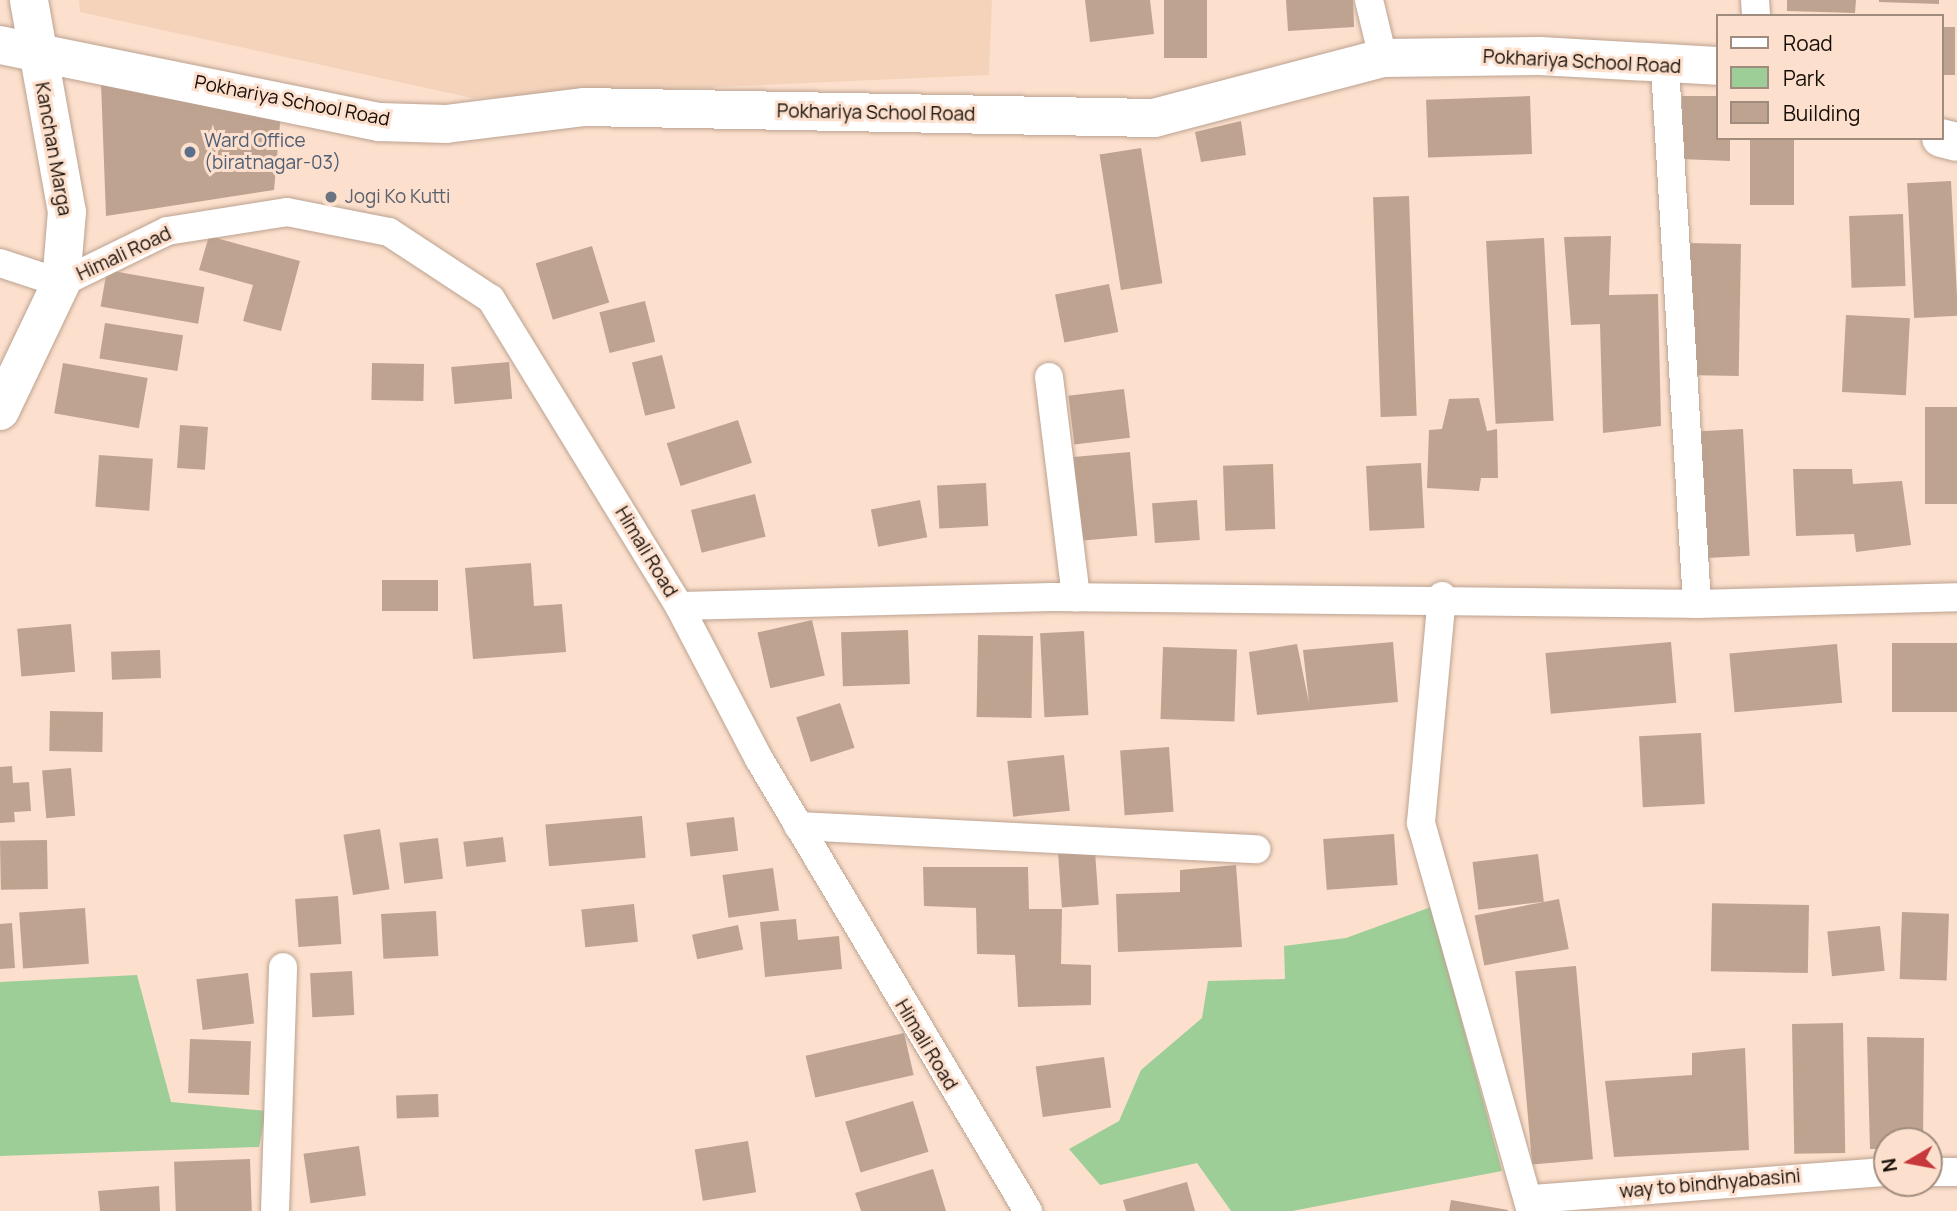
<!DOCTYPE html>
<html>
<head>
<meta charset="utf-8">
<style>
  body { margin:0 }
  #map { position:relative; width:1957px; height:1211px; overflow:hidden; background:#fce0cd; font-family:Manrope,sans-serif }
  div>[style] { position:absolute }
  .built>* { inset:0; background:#f5d3bb }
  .green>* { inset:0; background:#9dce97 }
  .building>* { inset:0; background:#bea391; transform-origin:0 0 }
  .roads { filter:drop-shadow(0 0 2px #bca290) drop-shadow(0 0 2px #bca290) }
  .street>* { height:28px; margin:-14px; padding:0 14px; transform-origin:14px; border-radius:14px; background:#fff }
  .secondary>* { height:38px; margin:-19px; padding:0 19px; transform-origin:19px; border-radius:19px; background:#fff }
  .dots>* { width:19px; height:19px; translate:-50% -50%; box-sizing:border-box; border:4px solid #fce0cd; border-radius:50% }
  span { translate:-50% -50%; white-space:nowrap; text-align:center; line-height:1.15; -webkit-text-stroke:6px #fce0cd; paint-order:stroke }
  .street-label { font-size:19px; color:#160d07 }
  .service-label { font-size:19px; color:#4e5e75 }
  .left { translate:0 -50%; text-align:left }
  .worship-label { font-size:19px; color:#5b616d }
  .legend { position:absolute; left:1716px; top:14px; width:228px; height:126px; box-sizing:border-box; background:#fce0cd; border:2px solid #a08c7e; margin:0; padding:9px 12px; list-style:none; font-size:21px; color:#160d07 }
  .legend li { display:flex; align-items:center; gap:14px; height:35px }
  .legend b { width:35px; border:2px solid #a08c7e }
  .north { position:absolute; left:1873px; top:1127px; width:70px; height:70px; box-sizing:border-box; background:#fce0cd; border:2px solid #a08c7e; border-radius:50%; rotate:260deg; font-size:19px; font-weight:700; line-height:28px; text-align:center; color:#160d07 }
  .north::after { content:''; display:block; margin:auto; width:24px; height:32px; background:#c7383c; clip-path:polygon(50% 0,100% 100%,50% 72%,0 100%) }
</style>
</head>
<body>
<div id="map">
  <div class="built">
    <i style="clip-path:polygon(79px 0,992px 0,989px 75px,472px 98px,80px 12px)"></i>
  </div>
  <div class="green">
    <i style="clip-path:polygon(1431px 907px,1502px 1171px,1292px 1211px,1231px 1211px,1197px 1163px,1100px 1185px,1069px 1149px,1119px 1121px,1141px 1070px,1202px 1018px,1208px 981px,1285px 979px,1284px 946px,1346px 938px)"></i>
    <i style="clip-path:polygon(137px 975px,171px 1102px,266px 1111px,259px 1147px,0 1156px,0 982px)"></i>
  </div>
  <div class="building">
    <i style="clip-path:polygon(1085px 0,1150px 0,1154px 34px,1090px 42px)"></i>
    <i style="left:1164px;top:0;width:43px;height:58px"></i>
    <i style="clip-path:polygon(1286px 0,1353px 0,1354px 27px,1288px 31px)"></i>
    <i style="clip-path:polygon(1787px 0,1856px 0,1855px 13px,1787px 11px)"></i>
    <i style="clip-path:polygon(1879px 0,1939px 0,1939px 4px,1879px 2px)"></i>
    <i style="left:1941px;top:27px;width:14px;height:48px"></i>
    <i style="clip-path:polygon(101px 84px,281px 113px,274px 190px,106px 216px)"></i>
    <i style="left:1530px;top:96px;width:58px;height:104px;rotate:88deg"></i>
    <i style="clip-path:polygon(1682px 96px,1717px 96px,1717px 138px,1730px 138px,1730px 161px,1680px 159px)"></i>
    <i style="clip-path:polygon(1241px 121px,1246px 155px,1201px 162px,1195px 132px)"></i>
    <i style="left:1750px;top:138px;width:44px;height:67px"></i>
    <i style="left:1141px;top:148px;width:137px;height:42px;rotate:81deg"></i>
    <i style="left:1951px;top:181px;width:135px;height:44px;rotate:87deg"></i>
    <i style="left:1409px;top:196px;width:220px;height:36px;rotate:88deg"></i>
    <i style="left:1903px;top:214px;width:72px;height:54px;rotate:88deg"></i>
    <i style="clip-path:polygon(209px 236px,300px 261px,281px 331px,243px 321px,253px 285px,199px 270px)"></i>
    <i style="clip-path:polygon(1611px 236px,1609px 295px,1658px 294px,1661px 426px,1603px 433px,1600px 324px,1571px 325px,1564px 237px)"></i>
    <i style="left:1544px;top:238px;width:183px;height:58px;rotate:87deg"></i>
    <i style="left:1687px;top:243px;width:54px;height:132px;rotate:1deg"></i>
    <i style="left:592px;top:246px;width:59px;height:59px;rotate:73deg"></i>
    <i style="left:107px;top:270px;width:99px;height:37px;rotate:10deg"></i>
    <i style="left:1109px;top:284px;width:49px;height:55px;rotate:79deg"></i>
    <i style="left:645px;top:301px;width:42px;height:47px;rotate:76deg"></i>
    <i style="left:1846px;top:315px;width:64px;height:77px;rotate:3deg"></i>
    <i style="left:105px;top:323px;width:79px;height:36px;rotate:9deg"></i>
    <i style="left:662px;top:355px;width:55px;height:31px;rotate:76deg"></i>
    <i style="left:509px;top:362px;width:37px;height:58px;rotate:85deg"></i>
    <i style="left:63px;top:363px;width:86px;height:51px;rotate:10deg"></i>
    <i style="left:372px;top:363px;width:52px;height:37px;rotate:1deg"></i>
    <i style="left:1124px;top:389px;width:49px;height:56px;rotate:83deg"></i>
    <i style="clip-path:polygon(1479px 398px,1487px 431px,1497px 429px,1498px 478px,1481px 478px,1479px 491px,1427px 488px,1429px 430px,1442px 429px,1449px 399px)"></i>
    <i style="left:1957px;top:407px;width:97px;height:32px;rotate:90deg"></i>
    <i style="left:738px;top:420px;width:45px;height:75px;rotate:72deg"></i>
    <i style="left:180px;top:425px;width:28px;height:43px;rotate:4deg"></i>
    <i style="left:1743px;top:429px;width:127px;height:48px;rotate:87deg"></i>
    <i style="left:1130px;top:452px;width:84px;height:57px;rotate:85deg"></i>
    <i style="left:99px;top:455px;width:54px;height:52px;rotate:4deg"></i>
    <i style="left:1421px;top:463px;width:65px;height:55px;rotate:87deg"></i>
    <i style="left:1273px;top:464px;width:65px;height:50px;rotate:88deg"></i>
    <i style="clip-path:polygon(1793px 469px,1852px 469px,1853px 484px,1902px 481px,1911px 545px,1856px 552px,1854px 534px,1796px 536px)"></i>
    <i style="left:986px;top:483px;width:43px;height:49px;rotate:87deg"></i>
    <i style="left:755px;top:494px;width:44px;height:66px;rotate:76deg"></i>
    <i style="left:920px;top:500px;width:38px;height:50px;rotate:79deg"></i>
    <i style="left:1197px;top:500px;width:40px;height:45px;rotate:86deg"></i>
    <i style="clip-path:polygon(531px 563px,534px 606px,562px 604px,566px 652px,473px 659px,465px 568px)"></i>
    <i style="left:382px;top:580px;width:56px;height:31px"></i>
    <i style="left:812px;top:620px;width:57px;height:56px;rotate:77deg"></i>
    <i style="left:71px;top:624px;width:48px;height:54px;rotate:85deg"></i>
    <i style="left:908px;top:630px;width:54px;height:67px;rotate:88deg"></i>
    <i style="left:1084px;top:631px;width:84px;height:44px;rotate:87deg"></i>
    <i style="left:1033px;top:636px;width:82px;height:55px;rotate:91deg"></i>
    <i style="clip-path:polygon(1393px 642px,1398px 702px,1257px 715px,1249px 652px,1297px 644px,1309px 703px,1303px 650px)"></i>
    <i style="left:1671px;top:642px;width:61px;height:126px;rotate:85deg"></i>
    <i style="left:1957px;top:643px;width:69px;height:65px;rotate:90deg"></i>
    <i style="left:1837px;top:644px;width:59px;height:108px;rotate:85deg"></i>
    <i style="left:1163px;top:647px;width:74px;height:72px;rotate:2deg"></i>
    <i style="left:160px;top:650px;width:28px;height:49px;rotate:88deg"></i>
    <i style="left:840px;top:703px;width:47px;height:46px;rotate:72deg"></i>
    <i style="left:50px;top:711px;width:53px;height:40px;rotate:1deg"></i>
    <i style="left:1701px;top:733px;width:71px;height:62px;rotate:87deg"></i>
    <i style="left:1169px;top:747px;width:65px;height:49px;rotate:86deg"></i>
    <i style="left:1064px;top:755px;width:56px;height:57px;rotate:84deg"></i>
    <i style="clip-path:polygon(12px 766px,13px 783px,29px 782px,31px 811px,14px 812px,15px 822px,0 823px,0 767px)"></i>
    <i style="left:71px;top:768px;width:48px;height:29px;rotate:85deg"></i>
    <i style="left:642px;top:816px;width:42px;height:97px;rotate:85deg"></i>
    <i style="left:734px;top:817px;width:34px;height:48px;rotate:83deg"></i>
    <i style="left:380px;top:829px;width:61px;height:37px;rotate:81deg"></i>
    <i style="left:1394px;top:834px;width:51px;height:71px;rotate:86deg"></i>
    <i style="left:503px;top:837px;width:25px;height:40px;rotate:83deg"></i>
    <i style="left:438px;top:838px;width:41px;height:39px;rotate:83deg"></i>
    <i style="left:47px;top:840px;width:49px;height:47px;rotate:89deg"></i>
    <i style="left:1095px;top:851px;width:54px;height:37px;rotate:86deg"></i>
    <i style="left:1538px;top:854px;width:48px;height:66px;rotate:83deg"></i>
    <i style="clip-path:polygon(1236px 865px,1242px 947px,1118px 952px,1116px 894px,1180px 892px,1180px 870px)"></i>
    <i style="clip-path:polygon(923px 867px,1028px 867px,1029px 909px,1062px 909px,1061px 964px,1091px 965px,1091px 1005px,1018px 1007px,1015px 955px,977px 954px,976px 908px,924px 906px)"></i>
    <i style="left:773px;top:868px;width:43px;height:51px;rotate:82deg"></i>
    <i style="left:338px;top:896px;width:48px;height:43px;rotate:86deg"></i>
    <i style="left:1559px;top:899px;width:51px;height:86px;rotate:79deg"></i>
    <i style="left:634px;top:904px;width:38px;height:53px;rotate:84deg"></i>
    <i style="left:1809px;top:905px;width:68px;height:97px;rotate:91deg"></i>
    <i style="left:85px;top:908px;width:56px;height:66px;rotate:86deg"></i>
    <i style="left:436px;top:911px;width:45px;height:55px;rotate:87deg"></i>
    <i style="left:1902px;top:912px;width:47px;height:67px;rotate:2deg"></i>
    <i style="clip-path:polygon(796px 919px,798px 940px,839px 936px,842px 969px,765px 977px,760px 922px)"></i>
    <i style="clip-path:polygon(12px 923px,15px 968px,0 969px,0 924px)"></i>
    <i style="left:738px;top:925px;width:25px;height:47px;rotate:78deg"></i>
    <i style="left:1880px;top:926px;width:45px;height:53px;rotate:84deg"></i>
    <i style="left:1576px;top:966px;width:194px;height:61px;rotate:85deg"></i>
    <i style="left:352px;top:971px;width:44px;height:42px;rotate:87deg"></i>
    <i style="left:248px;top:973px;width:51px;height:52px;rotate:83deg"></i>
    <i style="left:1843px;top:1023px;width:130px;height:51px;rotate:89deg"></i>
    <i style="left:904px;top:1033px;width:43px;height:101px;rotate:77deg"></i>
    <i style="clip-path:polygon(1867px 1037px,1924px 1038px,1923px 1141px,1887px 1141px,1887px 1149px,1870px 1149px)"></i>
    <i style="left:190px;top:1039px;width:61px;height:54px;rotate:2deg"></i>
    <i style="clip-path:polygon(1745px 1048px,1749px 1150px,1614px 1157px,1605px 1081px,1692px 1075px,1692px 1053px)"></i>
    <i style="left:1104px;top:1057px;width:51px;height:69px;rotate:82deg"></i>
    <i style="left:438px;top:1094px;width:23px;height:42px;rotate:88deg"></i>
    <i style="left:913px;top:1101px;width:53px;height:71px;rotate:73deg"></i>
    <i style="left:748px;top:1141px;width:52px;height:54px;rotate:81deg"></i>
    <i style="left:359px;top:1146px;width:50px;height:56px;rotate:82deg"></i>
    <i style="left:250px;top:1159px;width:52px;height:76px;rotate:88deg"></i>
    <i style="clip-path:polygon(933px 1169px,946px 1211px,861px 1211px,855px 1193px)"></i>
    <i style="clip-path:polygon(1187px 1182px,1195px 1211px,1126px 1211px,1123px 1200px)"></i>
    <i style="clip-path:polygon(159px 1186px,160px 1211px,100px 1211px,98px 1191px)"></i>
    <i style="clip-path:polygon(1451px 1200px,1508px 1210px,1508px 1211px,1449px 1211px)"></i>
  </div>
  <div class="roads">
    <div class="street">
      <i style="left:1369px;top:0;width:60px;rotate:76.4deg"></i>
      <i style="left:1755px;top:0;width:16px;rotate:86deg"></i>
      <i style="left:1665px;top:67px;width:538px;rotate:86.59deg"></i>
      <i style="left:0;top:263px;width:64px;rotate:18.2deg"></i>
      <i style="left:61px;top:283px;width:118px;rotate:-26.1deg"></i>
      <i style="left:167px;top:231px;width:121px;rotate:-9deg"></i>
      <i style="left:287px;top:212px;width:104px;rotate:11.1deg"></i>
      <i style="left:389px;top:232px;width:122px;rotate:33.3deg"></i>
      <i style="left:491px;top:299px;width:360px;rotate:58.5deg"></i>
      <i style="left:679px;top:606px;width:173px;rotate:62.4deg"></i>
      <i style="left:759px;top:759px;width:526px;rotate:59.24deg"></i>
      <i style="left:1049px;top:377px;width:222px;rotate:83deg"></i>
      <i style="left:1442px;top:596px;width:228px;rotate:95.3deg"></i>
      <i style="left:1421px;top:823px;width:403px;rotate:74.2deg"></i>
      <i style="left:679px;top:606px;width:373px;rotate:-1.4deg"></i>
      <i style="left:1052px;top:597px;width:645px;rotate:0.62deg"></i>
      <i style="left:1697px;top:604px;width:260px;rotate:-1.5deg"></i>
      <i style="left:798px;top:826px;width:459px;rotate:2.9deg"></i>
      <i style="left:1929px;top:1172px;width:28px"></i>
      <i style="left:1533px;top:1199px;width:355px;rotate:-4.4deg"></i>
      <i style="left:275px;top:1211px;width:244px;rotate:-88.1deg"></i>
    </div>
    <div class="secondary">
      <i style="left:0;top:45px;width:387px;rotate:11.5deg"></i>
      <i style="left:379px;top:122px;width:67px;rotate:1.7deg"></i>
      <i style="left:446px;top:124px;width:140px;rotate:-7deg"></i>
      <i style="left:585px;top:107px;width:569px;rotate:1.11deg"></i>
      <i style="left:1154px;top:118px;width:237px;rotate:-14.7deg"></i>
      <i style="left:1383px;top:58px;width:157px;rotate:-0.7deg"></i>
      <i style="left:1540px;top:56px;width:177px;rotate:3.2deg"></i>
      <i style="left:1941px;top:138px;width:16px;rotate:14deg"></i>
      <i style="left:0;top:411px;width:142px;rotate:-64.5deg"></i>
      <i style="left:61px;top:283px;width:71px;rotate:-85.2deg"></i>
      <i style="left:67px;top:212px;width:215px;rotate:-100.2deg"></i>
    </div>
  </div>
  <div class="dots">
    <i style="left:190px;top:152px;background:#5c6f8a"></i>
    <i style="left:331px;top:197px;background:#6b7280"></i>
  </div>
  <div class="street-label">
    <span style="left:1582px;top:62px;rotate:3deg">Pokhariya School Road</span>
    <span style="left:292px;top:101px;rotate:11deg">Pokhariya School Road</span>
    <span style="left:876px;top:113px;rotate:1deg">Pokhariya School Road</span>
    <span style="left:53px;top:149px;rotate:80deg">Kanchan Marga</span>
    <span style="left:124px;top:254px;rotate:-25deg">Himali Road</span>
    <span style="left:646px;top:552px;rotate:59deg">Himali Road</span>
    <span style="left:926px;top:1045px;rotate:59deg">Himali Road</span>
    <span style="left:1710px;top:1184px;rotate:-5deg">way to bindhyabasini</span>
  </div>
  <div class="service-label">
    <span class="left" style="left:204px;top:152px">Ward Office<br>(biratnagar-03)</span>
  </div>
  <div class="worship-label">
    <span class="left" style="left:345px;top:197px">Jogi Ko Kutti</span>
  </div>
  <ul class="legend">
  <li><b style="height:9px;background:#fff"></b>Road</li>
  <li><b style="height:19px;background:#9dce97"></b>Park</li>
  <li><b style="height:19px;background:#bea391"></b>Building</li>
  </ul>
  <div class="north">N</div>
</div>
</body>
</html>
